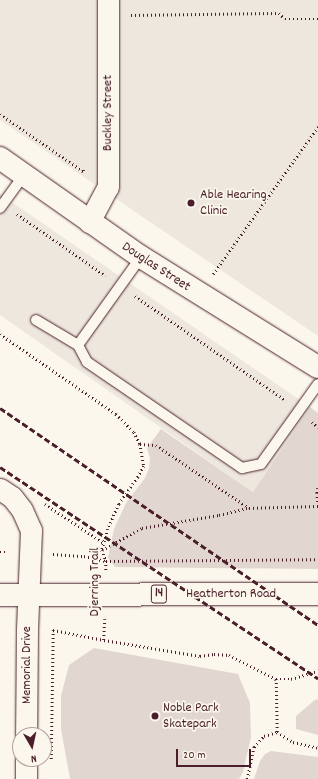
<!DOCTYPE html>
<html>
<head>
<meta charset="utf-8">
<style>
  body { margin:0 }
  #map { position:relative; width:318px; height:779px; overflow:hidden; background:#fbf7ec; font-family:Dekko,sans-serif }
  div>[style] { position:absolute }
  .built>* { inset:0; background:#eee7de }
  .green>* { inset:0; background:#e2d7d0 }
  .path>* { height:2.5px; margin-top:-1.25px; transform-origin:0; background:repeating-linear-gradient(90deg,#4a1f2b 0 1px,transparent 0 4px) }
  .roads { filter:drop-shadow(0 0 1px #4a1f2b) drop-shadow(0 0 1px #4a1f2b) }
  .service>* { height:10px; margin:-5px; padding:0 5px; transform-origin:5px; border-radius:5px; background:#fbf7ec }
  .minor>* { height:21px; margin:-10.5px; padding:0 10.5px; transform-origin:10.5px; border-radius:10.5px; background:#fbf7ec }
  .secondary>* { height:22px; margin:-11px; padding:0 11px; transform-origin:11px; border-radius:11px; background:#fbf7ec }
  .primary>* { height:22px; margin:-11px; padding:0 11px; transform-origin:11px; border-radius:11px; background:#fbf7ec }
  .rail>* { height:3px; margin-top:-1.5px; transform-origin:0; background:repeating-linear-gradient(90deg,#4a1f2b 0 6px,transparent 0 9px) }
  .dots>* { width:11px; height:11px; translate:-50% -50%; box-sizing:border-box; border:2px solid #fbf7ec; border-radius:50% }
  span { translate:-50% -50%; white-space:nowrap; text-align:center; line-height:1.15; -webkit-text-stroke:3.5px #fbf7ec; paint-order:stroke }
  .shield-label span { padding:1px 3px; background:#fbf7ec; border:1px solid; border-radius:3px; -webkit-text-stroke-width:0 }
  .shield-label { font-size:13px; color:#4a1f2b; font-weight:700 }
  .street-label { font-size:14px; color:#4a1f2b }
  .poi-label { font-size:14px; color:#4a1f2b }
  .left { translate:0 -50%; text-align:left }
  .north { position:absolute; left:12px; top:727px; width:40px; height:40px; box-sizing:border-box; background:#fbf7ec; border:1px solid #b4a19f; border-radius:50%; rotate:171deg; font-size:11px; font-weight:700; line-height:16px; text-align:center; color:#4a1f2b }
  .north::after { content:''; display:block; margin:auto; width:14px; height:18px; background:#4a1f2b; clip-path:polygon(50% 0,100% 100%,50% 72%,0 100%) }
  .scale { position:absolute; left:176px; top:749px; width:75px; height:18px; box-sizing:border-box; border:2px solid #4a1f2b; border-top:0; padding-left:5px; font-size:12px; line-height:14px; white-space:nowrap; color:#4a1f2b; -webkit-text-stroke:3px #fbf7ec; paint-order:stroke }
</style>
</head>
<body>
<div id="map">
  <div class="built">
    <i style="clip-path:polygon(0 0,318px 0,318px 336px,0 120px)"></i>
    <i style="clip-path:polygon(0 194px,310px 407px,253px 492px,0 315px)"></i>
  </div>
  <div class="green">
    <i style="clip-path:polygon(310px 407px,318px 413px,318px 569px,115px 567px,108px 558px,114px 529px,126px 503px,145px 478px,149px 468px,150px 458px,147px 448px,161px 429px,253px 492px)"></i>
    <i style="clip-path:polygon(94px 648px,238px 674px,250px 703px,251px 737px,243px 772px,239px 779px,70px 779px,61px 729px,61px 696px,69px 665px)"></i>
    <i style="clip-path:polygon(316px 699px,318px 700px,318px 735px,296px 729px,296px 716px)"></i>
    <i style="clip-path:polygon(271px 751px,318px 757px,318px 779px,254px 779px,260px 761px,265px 754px)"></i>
  </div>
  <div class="path">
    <i style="left:131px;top:15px;width:148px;rotate:-0.8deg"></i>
    <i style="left:279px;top:13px;width:8px;rotate:45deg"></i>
    <i style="left:285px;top:19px;width:33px"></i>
    <i style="left:0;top:114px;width:101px;rotate:34.5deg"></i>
    <i style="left:83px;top:171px;width:3px;rotate:-90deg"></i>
    <i style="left:17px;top:214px;width:108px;rotate:34.9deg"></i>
    <i style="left:213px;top:274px;width:181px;rotate:-54.5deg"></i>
    <i style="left:135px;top:296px;width:183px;rotate:34.7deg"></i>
    <i style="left:0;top:334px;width:141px;rotate:34.6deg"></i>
    <i style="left:116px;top:414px;width:25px;rotate:45deg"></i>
    <i style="left:134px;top:432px;width:13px;rotate:63deg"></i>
    <i style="left:140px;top:444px;width:22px;rotate:80deg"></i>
    <i style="left:144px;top:466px;width:13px;rotate:119deg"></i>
    <i style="left:138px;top:477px;width:33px;rotate:125deg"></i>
    <i style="left:119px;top:504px;width:27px;rotate:114deg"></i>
    <i style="left:108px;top:529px;width:22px;rotate:106deg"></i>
    <i style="left:102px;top:550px;width:12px;rotate:70deg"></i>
    <i style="left:106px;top:561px;width:11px;rotate:90deg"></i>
    <i style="left:312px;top:422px;width:8px;rotate:40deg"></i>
    <i style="left:140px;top:444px;width:16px;rotate:4deg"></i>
    <i style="left:156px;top:445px;width:112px;rotate:34.1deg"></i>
    <i style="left:249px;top:508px;width:69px;rotate:-1.7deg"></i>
    <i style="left:318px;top:488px;width:5px;rotate:101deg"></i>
    <i style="left:317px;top:493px;width:9px;rotate:84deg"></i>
    <i style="left:45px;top:504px;width:71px;rotate:33.5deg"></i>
    <i style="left:102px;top:550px;width:46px;rotate:-28.8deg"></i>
    <i style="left:142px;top:528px;width:78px;rotate:-9.6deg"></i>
    <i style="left:219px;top:515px;width:30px;rotate:-14deg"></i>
    <i style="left:0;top:552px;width:6px"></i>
    <i style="left:53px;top:554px;width:31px;rotate:4deg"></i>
    <i style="left:84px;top:556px;width:23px;rotate:13deg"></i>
    <i style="left:106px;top:561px;width:212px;rotate:-0.5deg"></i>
    <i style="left:105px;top:619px;width:21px;rotate:93deg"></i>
    <i style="left:104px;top:640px;width:97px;rotate:9.5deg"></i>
    <i style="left:200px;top:656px;width:14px;rotate:-8deg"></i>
    <i style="left:214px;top:654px;width:15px;rotate:4deg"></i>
    <i style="left:229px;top:655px;width:53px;rotate:27.1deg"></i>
    <i style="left:276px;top:679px;width:15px"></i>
    <i style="left:291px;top:679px;width:28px;rotate:-17deg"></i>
    <i style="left:277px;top:732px;width:19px;rotate:32deg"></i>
    <i style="left:293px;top:742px;width:26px;rotate:13deg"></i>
    <i style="left:51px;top:759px;width:129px;rotate:-89.1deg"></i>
    <i style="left:53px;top:630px;width:52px;rotate:11.1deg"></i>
    <i style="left:247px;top:779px;width:33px;rotate:-78deg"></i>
    <i style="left:254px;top:747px;width:15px;rotate:-48deg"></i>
    <i style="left:264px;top:736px;width:14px;rotate:-17deg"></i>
    <i style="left:277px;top:732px;width:53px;rotate:-91.1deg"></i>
  </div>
  <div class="roads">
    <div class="service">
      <i style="left:0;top:208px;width:41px;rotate:-54deg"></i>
      <i style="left:36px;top:320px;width:49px;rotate:30.8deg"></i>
      <i style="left:78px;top:345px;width:19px;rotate:62deg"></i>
      <i style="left:87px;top:362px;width:188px;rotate:34.4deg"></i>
      <i style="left:242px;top:468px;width:19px;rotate:-12deg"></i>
      <i style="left:261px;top:464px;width:98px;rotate:-54.5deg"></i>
      <i style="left:78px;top:345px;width:108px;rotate:-54.4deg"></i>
    </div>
    <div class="minor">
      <i style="left:89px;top:222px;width:40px;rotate:-62deg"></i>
      <i style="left:108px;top:187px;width:187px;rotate:-90deg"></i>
      <i style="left:0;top:489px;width:14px;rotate:34deg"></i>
      <i style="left:12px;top:497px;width:16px;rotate:52deg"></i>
      <i style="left:22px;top:510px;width:22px;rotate:66deg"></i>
      <i style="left:31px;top:530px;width:100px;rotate:92.3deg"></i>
      <i style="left:27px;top:630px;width:105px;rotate:90.5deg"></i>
      <i style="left:26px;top:779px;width:20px;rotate:-90deg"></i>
    </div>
    <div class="secondary">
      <i style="left:0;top:158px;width:172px;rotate:35.1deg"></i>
      <i style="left:141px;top:257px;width:208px;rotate:31.9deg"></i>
    </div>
    <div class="primary">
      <i style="left:0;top:595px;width:318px;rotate:-0.2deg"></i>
    </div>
  </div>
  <div class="rail">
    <i style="left:0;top:408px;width:385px;rotate:34.3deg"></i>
    <i style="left:0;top:467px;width:382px;rotate:33.6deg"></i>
  </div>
  <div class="dots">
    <i style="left:191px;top:203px;background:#4a1f2b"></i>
    <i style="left:155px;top:716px;background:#4a1f2b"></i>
  </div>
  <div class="shield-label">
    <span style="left:159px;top:594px">14</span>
  </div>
  <div class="street-label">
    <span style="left:108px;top:113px;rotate:-90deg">Buckley Street</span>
    <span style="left:156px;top:267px;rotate:33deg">Douglas Street</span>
    <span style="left:95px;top:582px;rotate:-90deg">Djerring Trail</span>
    <span style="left:231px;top:594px">Heatherton Road</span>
    <span style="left:27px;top:665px;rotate:-90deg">Memorial Drive</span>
  </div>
  <div class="poi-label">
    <span class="left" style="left:200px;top:203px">Able Hearing<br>Clinic</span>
    <span class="left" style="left:163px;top:716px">Noble Park<br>Skatepark</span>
  </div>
  <div class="north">N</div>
  <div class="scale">20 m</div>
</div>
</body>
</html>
